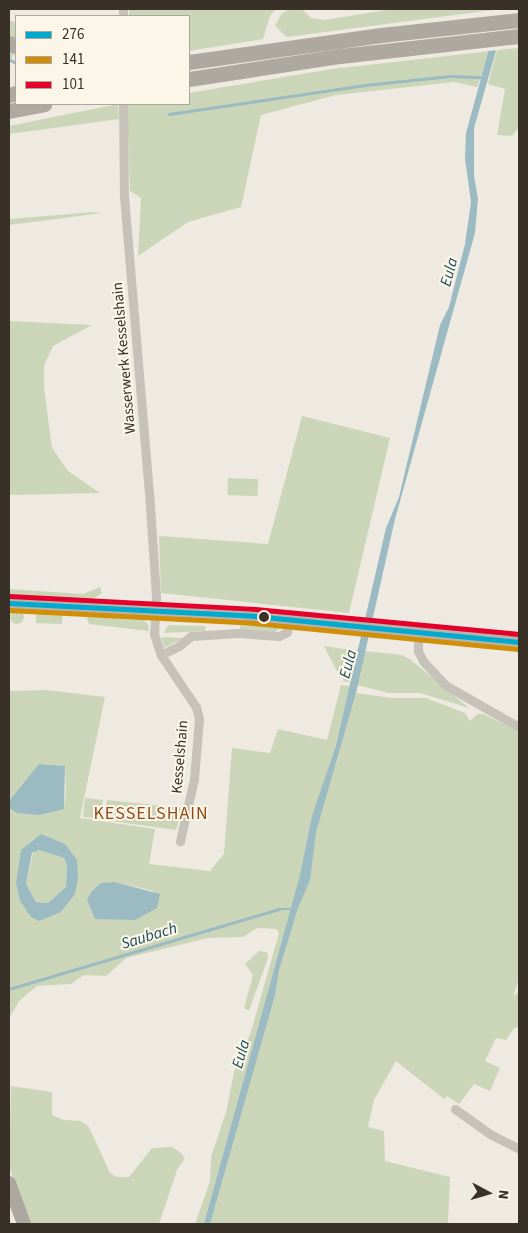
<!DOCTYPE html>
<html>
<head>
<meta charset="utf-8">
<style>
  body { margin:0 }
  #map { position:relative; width:528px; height:1233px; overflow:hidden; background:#eeeae1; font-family:"Source Sans 3",sans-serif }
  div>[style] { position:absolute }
  .green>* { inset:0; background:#cbd6b9; transform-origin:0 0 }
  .round { border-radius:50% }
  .water>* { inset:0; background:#9bbac2 }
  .pier>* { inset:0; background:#eeeae1 }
  .stream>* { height:2.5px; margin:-1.25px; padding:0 1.25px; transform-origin:1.25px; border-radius:1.25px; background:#9bbac2 }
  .minor>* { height:9px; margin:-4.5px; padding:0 4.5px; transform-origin:4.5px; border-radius:4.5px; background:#c7c2b9 }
  .secondary>* { height:12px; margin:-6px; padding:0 6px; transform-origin:6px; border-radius:6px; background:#b8b3aa }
  .primary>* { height:14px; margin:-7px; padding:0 7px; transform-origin:7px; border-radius:7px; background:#aca79f }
  .motorway>* { height:15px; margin:-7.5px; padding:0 7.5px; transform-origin:7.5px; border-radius:7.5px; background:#ada9a0 }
  .bus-1>* { height:5px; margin:-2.5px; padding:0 2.5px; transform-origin:2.5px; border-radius:2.5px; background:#00a9ce }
  .bus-2>* { height:5px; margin:-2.5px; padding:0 2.5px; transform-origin:2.5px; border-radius:2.5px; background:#d18e08 }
  .bus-3>* { height:5px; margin:-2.5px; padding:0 2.5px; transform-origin:2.5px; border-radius:2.5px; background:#e4002b }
  .dots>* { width:14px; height:14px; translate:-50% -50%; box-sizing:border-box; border:2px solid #fbf6e8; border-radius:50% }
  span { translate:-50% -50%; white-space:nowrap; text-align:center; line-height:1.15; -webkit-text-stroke:4px #fbf6e8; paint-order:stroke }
  .street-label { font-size:15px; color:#393027 }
  .water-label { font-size:16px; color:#194c5e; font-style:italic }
  .quarter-label { font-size:18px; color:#8f4c19; letter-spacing:1px }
  .frame { position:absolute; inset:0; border:10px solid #393027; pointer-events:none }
  .legend { position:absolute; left:15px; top:15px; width:175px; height:90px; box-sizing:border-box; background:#fbf6e8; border:1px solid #ada79b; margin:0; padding:6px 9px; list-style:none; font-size:15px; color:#393027 }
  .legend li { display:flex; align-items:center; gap:10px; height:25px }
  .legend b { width:25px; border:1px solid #ada79b }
  .north { position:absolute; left:463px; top:1168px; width:50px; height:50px; -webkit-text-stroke:4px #fbf6e8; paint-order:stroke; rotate:96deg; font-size:14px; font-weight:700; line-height:20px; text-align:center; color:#393027 }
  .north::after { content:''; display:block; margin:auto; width:18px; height:22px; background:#393027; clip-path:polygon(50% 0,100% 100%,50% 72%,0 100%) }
</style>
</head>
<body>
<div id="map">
  <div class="green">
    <i style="clip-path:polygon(129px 9px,276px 9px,270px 16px,263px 39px,189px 51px,189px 16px,129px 16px)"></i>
    <i style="clip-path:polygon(291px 9px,303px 10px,311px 18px,325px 20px,392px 9px,501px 9px,287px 37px,275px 26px,282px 13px)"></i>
    <i style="clip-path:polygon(9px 20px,16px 23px,16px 41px,9px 37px)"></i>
    <i style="left:9px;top:47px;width:8px;height:37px;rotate:30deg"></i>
    <i style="clip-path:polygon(519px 48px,519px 127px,512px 136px,497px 135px,505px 89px,488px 84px,497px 50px)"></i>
    <i style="clip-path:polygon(491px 51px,477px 87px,454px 82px,336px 95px,261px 115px,241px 207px,188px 222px,138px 256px,141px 198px,130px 191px,127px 104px,189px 104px,189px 93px,332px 69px)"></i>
    <i style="clip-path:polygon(118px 104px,119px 119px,9px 134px,9px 126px)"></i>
    <i style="clip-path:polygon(94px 212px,102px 213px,9px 225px,9px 219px)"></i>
    <i style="clip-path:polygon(9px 321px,92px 325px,53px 346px,44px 366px,44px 387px,52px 448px,68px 471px,100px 493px,9px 495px)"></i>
    <i style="clip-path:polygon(302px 416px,390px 438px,349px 613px,161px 593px,159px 536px,268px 544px)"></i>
    <i style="left:228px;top:478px;width:30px;height:17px;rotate:2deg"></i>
    <i style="clip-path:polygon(100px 587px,102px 593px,90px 601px,9px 597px,9px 589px,83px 594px)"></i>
    <i class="round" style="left:10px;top:610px;width:14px;height:14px"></i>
    <i style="clip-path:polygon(40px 612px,62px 613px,62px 624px,36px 623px,36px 615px)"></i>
    <i style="clip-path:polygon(91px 614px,141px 618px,148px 624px,149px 631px,89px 624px,87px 618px)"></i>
    <i style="clip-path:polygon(265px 624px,282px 627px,275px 632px,240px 630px,240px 626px)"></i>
    <i style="clip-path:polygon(168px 625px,206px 626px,205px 631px,164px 633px)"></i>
    <i style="clip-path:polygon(161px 637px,184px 638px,164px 648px)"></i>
    <i style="clip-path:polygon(324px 646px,351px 650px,339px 675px)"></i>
    <i style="clip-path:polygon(357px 650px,351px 683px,343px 681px,343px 676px)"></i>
    <i style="clip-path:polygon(365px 651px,402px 655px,411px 660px,469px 708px,420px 693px,389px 693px,357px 685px)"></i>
    <i style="clip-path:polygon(evenodd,341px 685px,350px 686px,335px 748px,340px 745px,356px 693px,392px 698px,426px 698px,465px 713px,470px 721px,477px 714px,483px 714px,519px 731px,519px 979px,513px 997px,519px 991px,519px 1027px,514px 1028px,506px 1040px,496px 1038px,485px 1061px,500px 1068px,490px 1091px,474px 1084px,459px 1104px,447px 1096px,444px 1099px,396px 1061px,374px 1100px,368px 1127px,384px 1131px,385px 1161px,450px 1177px,448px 1224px,195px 1224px,210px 1181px,211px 1157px,226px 1112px,234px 1072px,251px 1032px,279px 933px,276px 929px,257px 928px,243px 937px,208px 938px,126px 958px,106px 976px,84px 975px,71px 984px,37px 986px,20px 1000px,9px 1018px,9px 808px,17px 813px,64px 809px,66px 792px,65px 766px,40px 764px,9px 801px,9px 691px,46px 690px,105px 697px,80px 818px,155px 829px,149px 864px,210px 871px,224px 854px,232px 748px,270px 753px,278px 729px,327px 740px,341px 685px,32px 840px,77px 860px,62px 912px,20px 901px,32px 840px,341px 685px,115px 882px,154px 891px,95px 919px,88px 900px,115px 882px)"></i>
    <i style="left:85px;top:798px;width:18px;height:19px;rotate:6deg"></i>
    <i style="clip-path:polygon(107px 800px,182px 808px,176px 830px,104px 820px)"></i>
    <i style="clip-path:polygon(39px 850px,64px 858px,67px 866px,66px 887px,48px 903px,36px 902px,26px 884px,33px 853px)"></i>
    <i style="clip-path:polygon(259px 951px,267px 952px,268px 958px,249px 1011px,244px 1008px,253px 975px,245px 964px)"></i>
    <i style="clip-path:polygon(11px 1086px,52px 1092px,52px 1115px,64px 1120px,81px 1121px,89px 1127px,110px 1173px,117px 1177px,129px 1177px,152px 1148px,172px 1147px,180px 1152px,185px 1158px,177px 1170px,159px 1224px,31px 1224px,9px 1167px)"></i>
  </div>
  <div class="water">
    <i style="clip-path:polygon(500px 9px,508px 9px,474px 128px,474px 176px,478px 199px,475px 233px,395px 519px,356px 693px,316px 832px,310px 880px,298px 908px,279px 970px,275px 995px,210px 1224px,204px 1224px,300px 875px,312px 816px,335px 749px,386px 528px,399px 497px,440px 325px,449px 307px,465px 244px,471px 202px,465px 159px,466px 133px)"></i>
    <i style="clip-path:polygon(39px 764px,65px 766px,64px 809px,39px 815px,17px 813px,9px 808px,9px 801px)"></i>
    <i style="clip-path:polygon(evenodd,41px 834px,65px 844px,77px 860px,78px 878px,75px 894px,61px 912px,39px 921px,31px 917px,20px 901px,16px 883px,21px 850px,41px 834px,39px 850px,64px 858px,67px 866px,66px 887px,48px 903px,36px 902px,26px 884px,32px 853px,39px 850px)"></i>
    <i style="clip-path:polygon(115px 882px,160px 894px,157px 908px,135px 920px,95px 919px,87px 900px,92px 891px,101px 883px)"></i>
  </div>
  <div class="pier">
    <i style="clip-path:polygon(498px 9px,511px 9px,500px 50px,487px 51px)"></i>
  </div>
  <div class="stream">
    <i style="left:9px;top:59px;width:8px;rotate:30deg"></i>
    <i style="left:169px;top:114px;width:198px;rotate:-8.4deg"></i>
    <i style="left:365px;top:85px;width:85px;rotate:-6deg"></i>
    <i style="left:450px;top:76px;width:33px;rotate:2deg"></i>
    <i style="left:9px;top:989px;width:282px;rotate:-16.5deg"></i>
    <i style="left:279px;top:909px;width:14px"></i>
  </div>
  <div class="minor">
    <i style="left:123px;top:16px;width:7px;rotate:-90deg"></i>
    <i style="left:123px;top:104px;width:92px;rotate:89.4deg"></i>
    <i style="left:124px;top:196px;width:296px;rotate:85.2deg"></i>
    <i style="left:149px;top:491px;width:106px;rotate:86.2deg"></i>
    <i style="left:156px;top:597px;width:37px;rotate:93deg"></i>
    <i style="left:154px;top:634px;width:22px;rotate:72deg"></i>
    <i style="left:161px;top:655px;width:63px;rotate:56.1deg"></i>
    <i style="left:196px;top:707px;width:12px;rotate:76deg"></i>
    <i style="left:199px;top:719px;width:60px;rotate:94.8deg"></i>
    <i style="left:194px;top:779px;width:64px;rotate:102.7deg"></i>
    <i style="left:418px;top:633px;width:18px;rotate:90deg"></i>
    <i style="left:418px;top:651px;width:11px;rotate:63deg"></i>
    <i style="left:423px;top:661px;width:33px;rotate:47deg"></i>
    <i style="left:445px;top:685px;width:85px;rotate:29.6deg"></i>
    <i style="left:161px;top:655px;width:20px;rotate:-27deg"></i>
    <i style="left:179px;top:646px;width:16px;rotate:-40deg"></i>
    <i style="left:191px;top:636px;width:47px;rotate:-3.7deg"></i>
    <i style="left:238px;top:633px;width:41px;rotate:4.2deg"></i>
    <i style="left:279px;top:636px;width:9px;rotate:-27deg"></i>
    <i style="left:287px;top:632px;width:13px;rotate:-77deg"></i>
    <i style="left:455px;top:1109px;width:43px;rotate:35.5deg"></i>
    <i style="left:490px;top:1134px;width:33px;rotate:27deg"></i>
  </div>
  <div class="secondary">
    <i style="left:9px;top:603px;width:245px;rotate:3deg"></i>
    <i style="left:254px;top:616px;width:266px;rotate:5.6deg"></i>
  </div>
  <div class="primary">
    <i style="left:9px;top:1183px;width:44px;rotate:69.9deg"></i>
  </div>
  <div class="motorway">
    <i style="left:9px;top:43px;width:8px;rotate:23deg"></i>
    <i style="left:189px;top:62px;width:194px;rotate:-8deg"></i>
    <i style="left:381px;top:35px;width:139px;rotate:-6.2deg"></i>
    <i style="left:189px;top:79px;width:153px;rotate:-8.7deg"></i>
    <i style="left:340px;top:56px;width:180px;rotate:-6.4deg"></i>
    <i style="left:9px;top:95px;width:7px;rotate:-16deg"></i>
    <i style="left:9px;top:111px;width:36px;rotate:-11deg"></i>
  </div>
  <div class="bus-1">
    <i style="left:9px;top:603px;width:245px;rotate:3deg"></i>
    <i style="left:254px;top:616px;width:266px;rotate:5.6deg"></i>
  </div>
  <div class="bus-2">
    <i style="left:9px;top:610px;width:244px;rotate:3deg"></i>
    <i style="left:253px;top:623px;width:266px;rotate:5.6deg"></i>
  </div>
  <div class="bus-3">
    <i style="left:9px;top:596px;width:246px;rotate:3deg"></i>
    <i style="left:255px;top:609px;width:265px;rotate:5.4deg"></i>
  </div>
  <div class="dots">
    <i style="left:264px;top:617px;background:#393027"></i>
  </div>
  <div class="street-label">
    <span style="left:124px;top:358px;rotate:-95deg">Wasserwerk Kesselshain</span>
    <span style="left:180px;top:757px;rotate:-85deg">Kesselshain</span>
  </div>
  <div class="water-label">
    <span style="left:449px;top:272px;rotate:-75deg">Eula</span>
    <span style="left:348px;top:664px;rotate:-75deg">Eula</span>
    <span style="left:149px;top:936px;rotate:-17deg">Saubach</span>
    <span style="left:241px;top:1054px;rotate:-74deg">Eula</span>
  </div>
  <div class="quarter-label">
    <span style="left:151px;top:814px">KESSELSHAIN</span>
  </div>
  <div class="frame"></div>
  <ul class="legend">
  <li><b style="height:6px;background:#00a9ce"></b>276</li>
  <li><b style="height:6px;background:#d18e08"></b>141</li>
  <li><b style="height:6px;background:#e4002b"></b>101</li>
  </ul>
  <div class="north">N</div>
</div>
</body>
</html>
